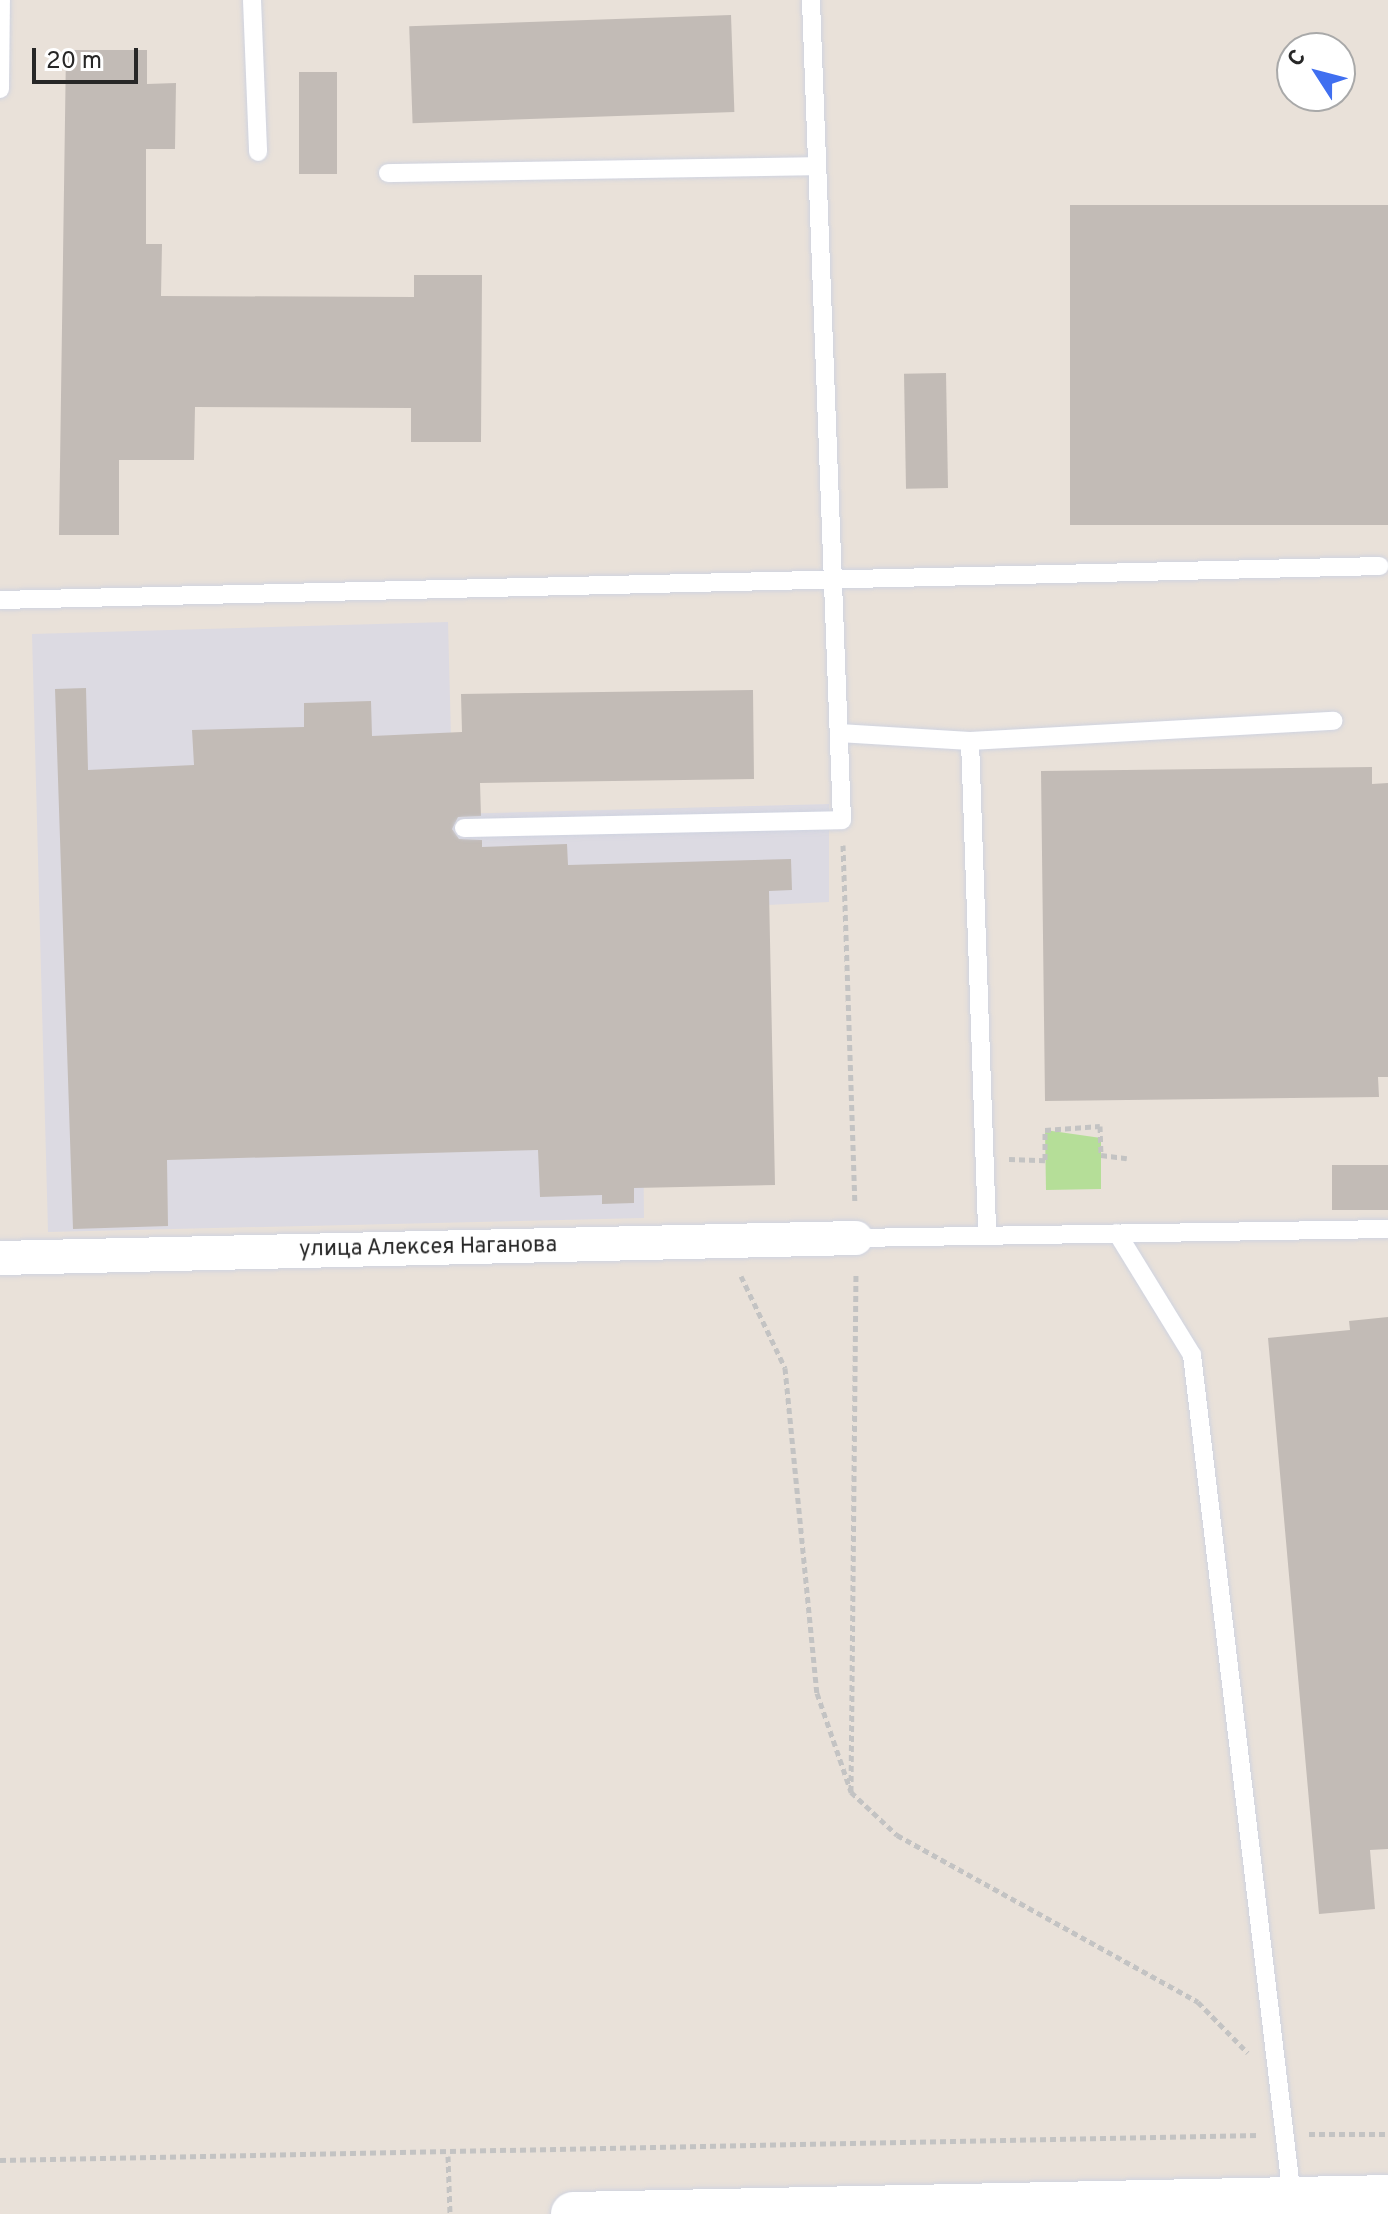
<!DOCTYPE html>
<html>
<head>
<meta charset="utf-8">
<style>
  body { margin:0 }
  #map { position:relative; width:1388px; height:2214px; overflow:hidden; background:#e9e1d9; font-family:Overpass,sans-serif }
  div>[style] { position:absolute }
  .industrial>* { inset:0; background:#dcdae2 }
  .green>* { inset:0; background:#b5de98 }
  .building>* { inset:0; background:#c2bbb6; transform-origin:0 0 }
  .path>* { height:5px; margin-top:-2.5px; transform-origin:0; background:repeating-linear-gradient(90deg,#c3c3c3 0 6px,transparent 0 10px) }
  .roads { filter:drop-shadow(0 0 2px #cfd3e0) drop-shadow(0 0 2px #cfd3e0) }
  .lane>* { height:18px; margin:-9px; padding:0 9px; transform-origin:9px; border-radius:9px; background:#fff }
  .street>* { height:34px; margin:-17px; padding:0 17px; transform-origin:17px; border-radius:17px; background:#fff }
  .secondary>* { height:44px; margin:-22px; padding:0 22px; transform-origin:22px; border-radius:22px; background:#fff }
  span { translate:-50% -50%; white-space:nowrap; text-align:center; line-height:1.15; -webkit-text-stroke:6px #fff; paint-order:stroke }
  .street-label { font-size:22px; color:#272727 }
  .north { position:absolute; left:1276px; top:32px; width:80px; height:80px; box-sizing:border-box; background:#fff; border:2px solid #a9a9a9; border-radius:50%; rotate:306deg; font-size:22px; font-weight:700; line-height:32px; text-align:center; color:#272727 }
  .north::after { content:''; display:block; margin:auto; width:28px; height:36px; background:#406ff0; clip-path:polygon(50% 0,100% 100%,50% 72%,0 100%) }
  .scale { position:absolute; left:32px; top:48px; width:106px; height:36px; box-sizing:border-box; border:4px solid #272727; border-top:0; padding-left:10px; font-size:24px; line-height:28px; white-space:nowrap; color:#272727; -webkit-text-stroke:6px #fff; paint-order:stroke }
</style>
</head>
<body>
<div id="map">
  <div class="industrial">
    <i style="clip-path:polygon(448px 622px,453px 814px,829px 804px,829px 902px,641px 911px,644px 1218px,48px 1232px,32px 634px)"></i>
  </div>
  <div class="green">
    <i style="clip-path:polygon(1045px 1130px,1101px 1138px,1101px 1189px,1046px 1190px)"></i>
  </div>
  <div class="building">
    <i style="left:731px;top:15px;width:97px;height:322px;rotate:88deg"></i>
    <i style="clip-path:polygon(66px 50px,147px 50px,147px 84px,176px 83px,175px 149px,146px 149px,146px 244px,162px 244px,161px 296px,414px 297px,414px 275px,482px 275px,481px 442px,411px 442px,411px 408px,195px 407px,194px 460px,119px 460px,119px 535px,59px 535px)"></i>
    <i style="left:299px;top:72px;width:38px;height:102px"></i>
    <i style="left:1070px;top:205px;width:318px;height:320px"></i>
    <i style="left:946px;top:373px;width:115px;height:42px;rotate:89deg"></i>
    <i style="clip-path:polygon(86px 688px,88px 770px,194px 765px,192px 730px,304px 727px,304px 703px,371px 701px,372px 736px,462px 732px,461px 694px,753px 690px,754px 779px,480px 783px,481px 816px,458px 817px,452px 829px,459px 839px,482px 840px,482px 847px,567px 844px,568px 865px,791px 859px,792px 890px,769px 891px,775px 1185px,634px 1188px,634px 1203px,602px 1204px,602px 1195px,540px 1197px,538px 1150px,167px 1160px,168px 1226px,73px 1229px,55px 689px)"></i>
    <i style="clip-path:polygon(1372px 767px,1372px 784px,1388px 783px,1388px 1077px,1378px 1077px,1379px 1097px,1045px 1101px,1041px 771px)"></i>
    <i style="left:1388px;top:1165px;width:45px;height:56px;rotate:90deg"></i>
    <i style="clip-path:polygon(1388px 1317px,1388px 1849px,1370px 1850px,1375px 1909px,1319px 1914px,1268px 1338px,1350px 1330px,1349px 1321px)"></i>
  </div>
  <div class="path">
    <i style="left:843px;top:845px;width:358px;rotate:88.1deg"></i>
    <i style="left:1009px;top:1159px;width:36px;rotate:2deg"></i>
    <i style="left:1045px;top:1160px;width:30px;rotate:-90deg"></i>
    <i style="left:1045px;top:1130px;width:55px;rotate:-4.2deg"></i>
    <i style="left:1100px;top:1126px;width:29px;rotate:88deg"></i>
    <i style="left:1101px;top:1155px;width:26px;rotate:7deg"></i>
    <i style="left:741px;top:1276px;width:102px;rotate:64.4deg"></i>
    <i style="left:785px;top:1368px;width:327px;rotate:84.4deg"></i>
    <i style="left:817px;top:1693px;width:105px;rotate:71deg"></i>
    <i style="left:851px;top:1792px;width:63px;rotate:43.1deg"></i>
    <i style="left:897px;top:1835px;width:344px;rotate:29deg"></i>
    <i style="left:1198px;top:2002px;width:71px;rotate:45.6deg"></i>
    <i style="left:851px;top:1791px;width:518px;rotate:-89.45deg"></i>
    <i style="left:1309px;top:2134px;width:79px"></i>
    <i style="left:448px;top:2156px;width:58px;rotate:88deg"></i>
    <i style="left:0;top:2160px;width:1259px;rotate:-1.14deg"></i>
  </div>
  <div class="roads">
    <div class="lane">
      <i style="left:252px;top:0;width:152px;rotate:87.7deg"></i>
      <i style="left:0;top:89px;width:89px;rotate:-89.4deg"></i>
      <i style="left:388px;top:173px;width:429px;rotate:-0.9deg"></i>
      <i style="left:0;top:600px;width:1380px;rotate:-1.41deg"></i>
      <i style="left:839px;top:733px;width:131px;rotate:3.5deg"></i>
      <i style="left:970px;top:741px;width:364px;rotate:-3.2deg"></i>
      <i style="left:970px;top:741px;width:495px;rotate:88deg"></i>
      <i style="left:464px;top:828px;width:378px;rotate:-1.2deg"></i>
      <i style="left:842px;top:820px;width:821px;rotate:-92.17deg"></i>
      <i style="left:1117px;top:1233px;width:143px;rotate:58.4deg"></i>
      <i style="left:1192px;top:1355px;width:849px;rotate:83.23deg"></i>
      <i style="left:856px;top:1238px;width:532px;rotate:-0.97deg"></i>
    </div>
    <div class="street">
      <i style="left:0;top:1258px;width:856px;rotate:-1.34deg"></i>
    </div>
    <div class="secondary">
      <i style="left:573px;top:2214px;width:815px;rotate:-1.19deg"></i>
    </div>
  </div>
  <div class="street-label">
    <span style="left:428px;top:1248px;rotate:-1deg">улица Алексея Наганова</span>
  </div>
  <div class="north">С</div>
  <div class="scale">20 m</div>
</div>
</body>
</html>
